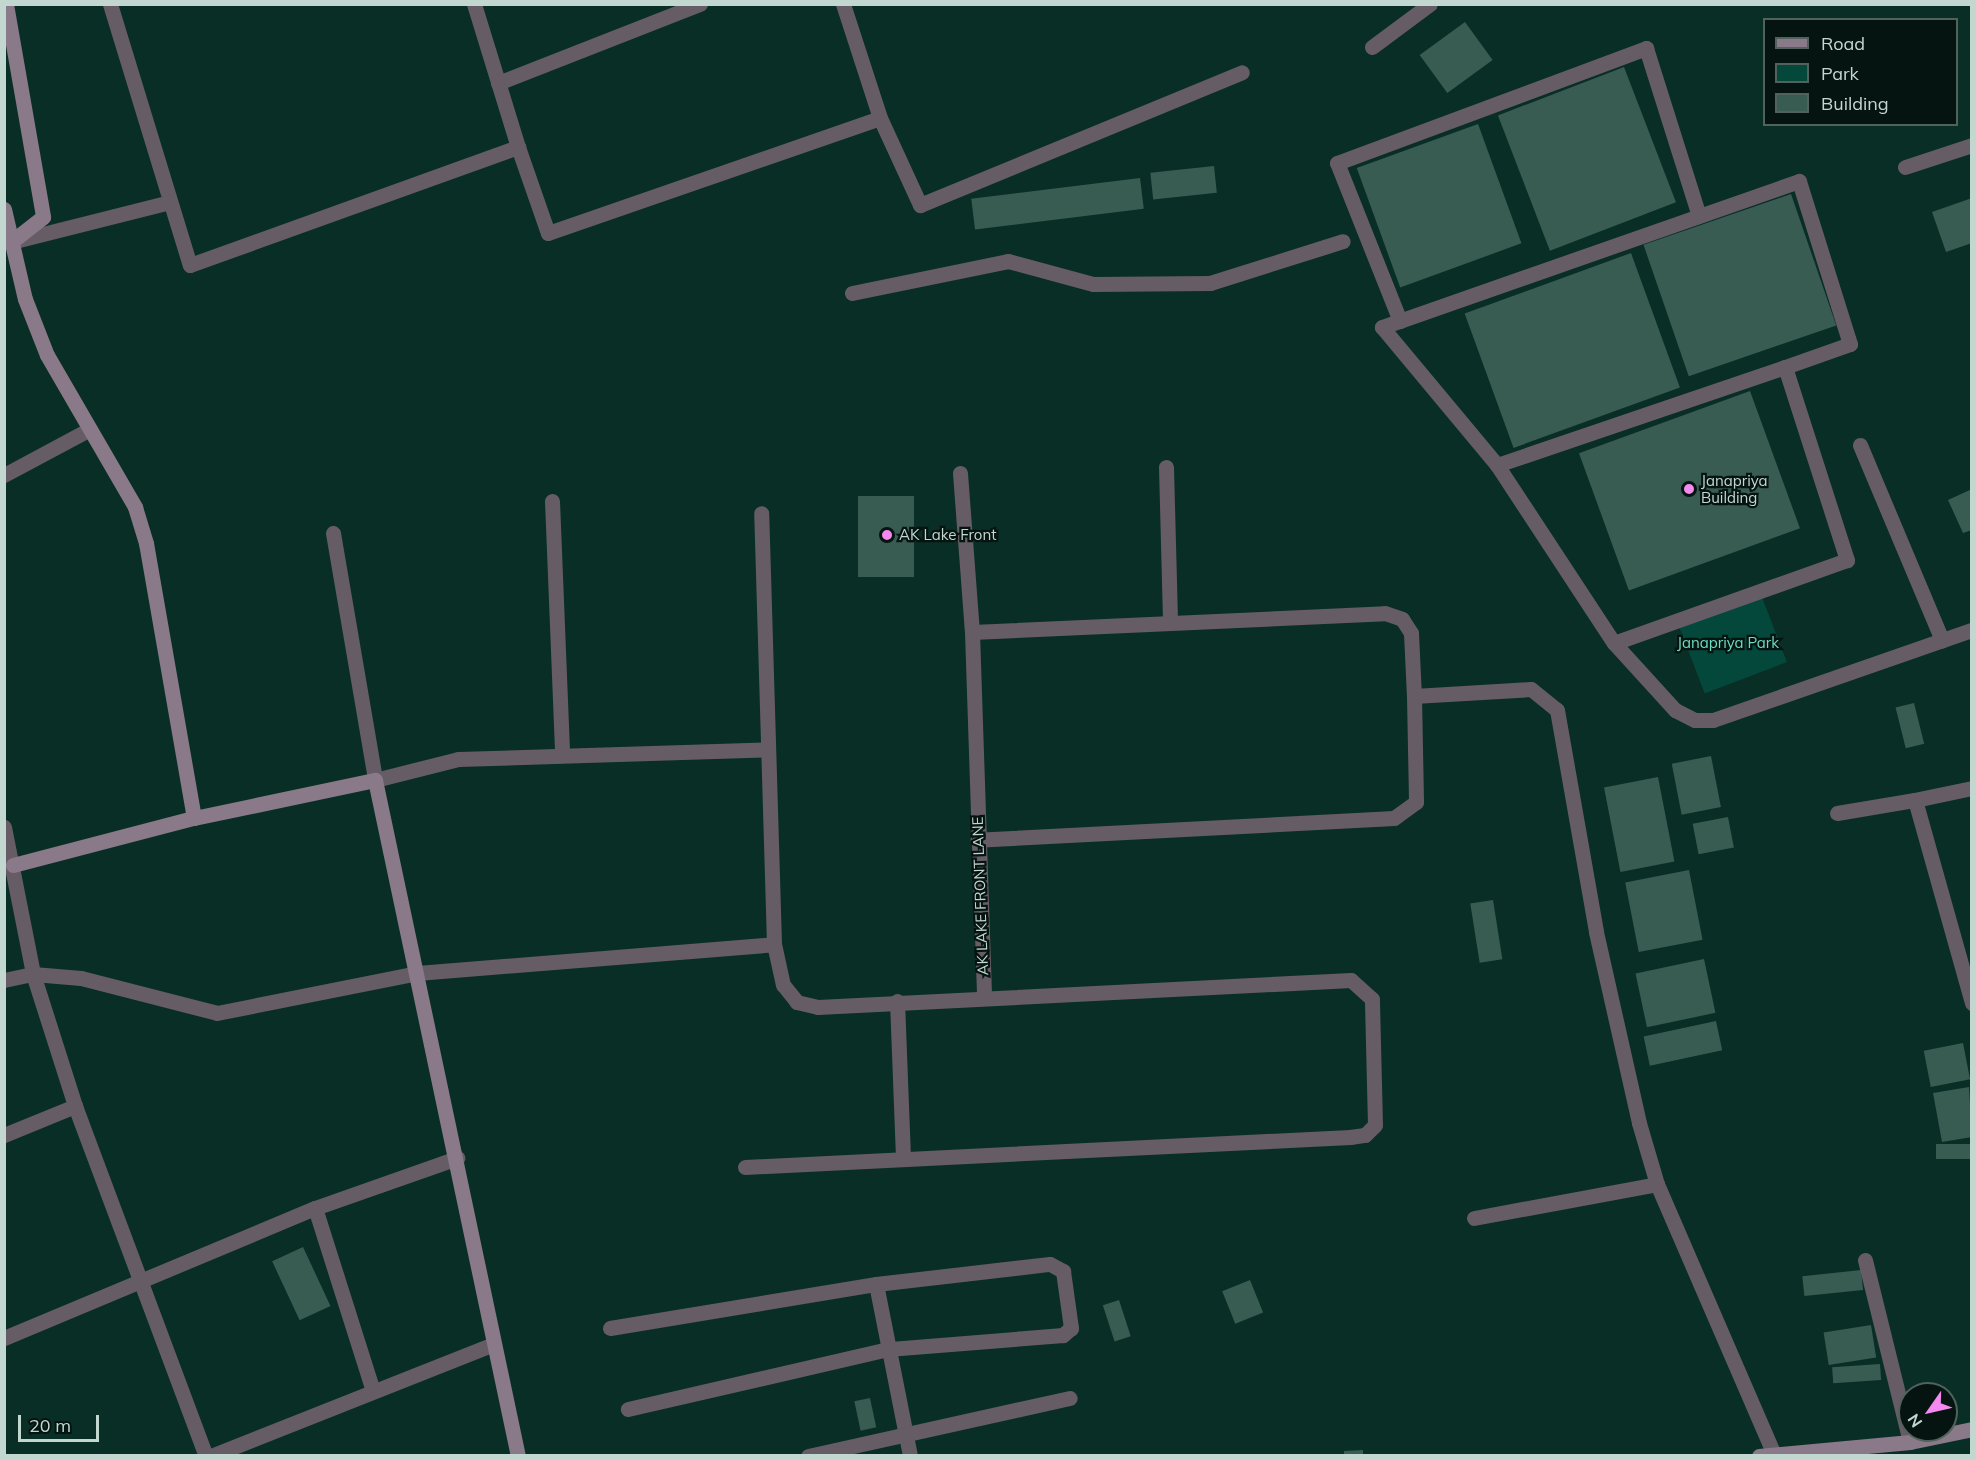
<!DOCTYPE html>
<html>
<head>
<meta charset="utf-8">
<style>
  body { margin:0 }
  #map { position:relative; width:1976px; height:1460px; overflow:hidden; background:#092e26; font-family:Mulish,sans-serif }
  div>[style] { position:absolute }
  .green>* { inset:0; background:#04483c; transform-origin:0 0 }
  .building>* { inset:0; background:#385c52; transform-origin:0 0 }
  .lane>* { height:15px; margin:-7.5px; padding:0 7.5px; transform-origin:7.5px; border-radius:7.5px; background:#665c65 }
  .street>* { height:15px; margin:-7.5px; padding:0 7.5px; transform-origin:7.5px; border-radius:7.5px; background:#665c65 }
  .secondary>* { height:15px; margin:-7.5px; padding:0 7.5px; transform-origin:7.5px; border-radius:7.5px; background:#8a7988 }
  .dots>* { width:16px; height:16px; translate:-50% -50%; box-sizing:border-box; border:3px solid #051410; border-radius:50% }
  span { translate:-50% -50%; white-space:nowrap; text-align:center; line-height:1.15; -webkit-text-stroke:4.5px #051410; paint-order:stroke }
  .poi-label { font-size:15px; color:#c3d7d1 }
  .left { translate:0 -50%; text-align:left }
  .park-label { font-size:15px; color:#6edbc1 }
  .street-label { font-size:15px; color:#c3d7d1 }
  .frame { position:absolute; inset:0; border:6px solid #c3d7d1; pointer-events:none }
  .legend { position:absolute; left:1763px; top:18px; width:195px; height:108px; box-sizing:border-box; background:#051410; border:2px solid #51625d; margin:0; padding:8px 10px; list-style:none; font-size:18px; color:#c3d7d1 }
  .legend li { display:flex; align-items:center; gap:12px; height:30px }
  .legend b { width:30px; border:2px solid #51625d }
  .north { position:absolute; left:1898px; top:1382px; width:60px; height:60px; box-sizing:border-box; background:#051410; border:2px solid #51625d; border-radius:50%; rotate:236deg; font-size:16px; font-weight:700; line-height:24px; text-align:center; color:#c3d7d1 }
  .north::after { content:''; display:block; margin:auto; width:21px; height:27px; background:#f489f0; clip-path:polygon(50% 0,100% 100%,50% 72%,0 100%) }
  .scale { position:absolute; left:18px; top:1415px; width:81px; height:27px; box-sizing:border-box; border:3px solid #c3d7d1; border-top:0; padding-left:8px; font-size:18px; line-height:21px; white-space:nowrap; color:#c3d7d1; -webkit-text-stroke:4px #051410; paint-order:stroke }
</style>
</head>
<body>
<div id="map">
  <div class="green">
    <i style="left:1760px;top:592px;width:75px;height:88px;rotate:69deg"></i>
  </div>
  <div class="building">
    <i style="left:1465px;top:22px;width:47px;height:56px;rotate:54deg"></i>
    <i style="left:1624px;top:67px;width:145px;height:135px;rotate:69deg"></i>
    <i style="left:1478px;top:124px;width:127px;height:129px;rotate:70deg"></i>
    <i style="left:1214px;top:166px;width:27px;height:64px;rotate:84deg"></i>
    <i style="left:1140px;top:178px;width:31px;height:170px;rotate:83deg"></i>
    <i style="left:1791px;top:194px;width:139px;height:156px;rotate:71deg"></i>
    <i style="clip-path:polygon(1972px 198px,1972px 243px,1946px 252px,1932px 212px)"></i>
    <i style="left:1631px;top:253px;width:143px;height:177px;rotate:70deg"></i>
    <i style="left:1750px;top:391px;width:146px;height:182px;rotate:70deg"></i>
    <i style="clip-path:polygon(1972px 489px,1972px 530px,1963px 533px,1948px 500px)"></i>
    <i style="left:858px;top:496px;width:56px;height:81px"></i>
    <i style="left:1914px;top:703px;width:42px;height:19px;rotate:76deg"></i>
    <i style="left:1711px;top:756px;width:52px;height:40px;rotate:79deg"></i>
    <i style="left:1658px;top:777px;width:86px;height:55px;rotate:79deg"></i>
    <i style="left:1728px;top:817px;width:31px;height:36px;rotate:79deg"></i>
    <i style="left:1689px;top:870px;width:71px;height:65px;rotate:79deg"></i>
    <i style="left:1493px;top:900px;width:60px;height:23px;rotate:81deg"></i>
    <i style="left:1704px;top:959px;width:55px;height:70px;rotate:78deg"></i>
    <i style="left:1716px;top:1021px;width:30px;height:74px;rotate:78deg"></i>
    <i style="left:1963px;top:1043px;width:37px;height:40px;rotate:79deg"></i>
    <i style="clip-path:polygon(1969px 1087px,1972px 1137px,1942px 1142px,1933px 1093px)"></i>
    <i style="left:1972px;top:1144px;width:15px;height:36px;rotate:90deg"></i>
    <i style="left:303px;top:1247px;width:65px;height:34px;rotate:65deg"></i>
    <i style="left:1861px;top:1270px;width:20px;height:59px;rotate:84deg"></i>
    <i style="left:1250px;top:1280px;width:35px;height:30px;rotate:68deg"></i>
    <i style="left:1119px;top:1300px;width:38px;height:17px;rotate:72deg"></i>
    <i style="left:1871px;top:1325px;width:33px;height:48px;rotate:81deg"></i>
    <i style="left:1880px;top:1364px;width:16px;height:48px;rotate:86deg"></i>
    <i style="left:870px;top:1398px;width:30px;height:16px;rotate:78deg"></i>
    <i style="clip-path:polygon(1363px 1450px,1363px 1456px,1344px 1456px,1344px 1451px)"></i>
  </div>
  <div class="lane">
    <i style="left:315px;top:1208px;width:189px;rotate:72.4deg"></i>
  </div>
  <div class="street">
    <i style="left:110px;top:4px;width:273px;rotate:73deg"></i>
    <i style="left:190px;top:265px;width:349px;rotate:-19.8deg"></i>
    <i style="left:518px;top:147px;width:150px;rotate:-107.1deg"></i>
    <i style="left:843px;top:4px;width:120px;rotate:72deg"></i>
    <i style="left:880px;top:118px;width:96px;rotate:65.3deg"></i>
    <i style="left:920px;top:205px;width:348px;rotate:-22.4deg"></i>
    <i style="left:1372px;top:47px;width:72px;rotate:-36.6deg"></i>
    <i style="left:498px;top:83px;width:217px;rotate:-21.4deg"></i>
    <i style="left:518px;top:147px;width:91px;rotate:70.8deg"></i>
    <i style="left:548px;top:233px;width:351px;rotate:-19.1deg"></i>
    <i style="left:1905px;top:167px;width:71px;rotate:-18.2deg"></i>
    <i style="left:11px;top:242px;width:164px;rotate:-14.1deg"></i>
    <i style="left:852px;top:293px;width:159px;rotate:-11.6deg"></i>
    <i style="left:1008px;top:261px;width:88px;rotate:15.1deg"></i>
    <i style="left:1093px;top:284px;width:117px;rotate:-0.5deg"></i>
    <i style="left:1210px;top:283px;width:139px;rotate:-17.5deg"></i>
    <i style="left:1400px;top:321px;width:170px;rotate:-111.7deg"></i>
    <i style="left:1337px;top:163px;width:330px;rotate:-20.4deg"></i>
    <i style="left:1646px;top:48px;width:176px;rotate:72.5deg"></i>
    <i style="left:1785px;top:367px;width:69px;rotate:-19.5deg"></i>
    <i style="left:1850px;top:344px;width:171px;rotate:-107.4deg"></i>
    <i style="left:1799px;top:181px;width:442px;rotate:160.7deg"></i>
    <i style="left:1382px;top:327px;width:180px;rotate:50.2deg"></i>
    <i style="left:1497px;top:465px;width:213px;rotate:56.7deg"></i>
    <i style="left:1614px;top:643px;width:91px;rotate:47.7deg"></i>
    <i style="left:1675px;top:710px;width:22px;rotate:27deg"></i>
    <i style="left:1695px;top:720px;width:18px"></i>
    <i style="left:1713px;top:720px;width:274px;rotate:-19.2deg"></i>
    <i style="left:1860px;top:445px;width:212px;rotate:67.2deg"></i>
    <i style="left:1497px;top:465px;width:304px;rotate:-18.8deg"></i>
    <i style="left:1785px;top:367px;width:203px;rotate:72.2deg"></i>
    <i style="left:1847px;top:560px;width:247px;rotate:160.4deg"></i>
    <i style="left:1166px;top:467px;width:153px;rotate:88.5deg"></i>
    <i style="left:960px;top:473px;width:159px;rotate:85.7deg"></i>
    <i style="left:972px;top:632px;width:366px;rotate:88.1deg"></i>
    <i style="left:4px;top:475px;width:93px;rotate:-28.2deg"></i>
    <i style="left:552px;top:501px;width:253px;rotate:87.7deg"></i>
    <i style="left:333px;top:533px;width:251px;rotate:80.3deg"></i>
    <i style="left:375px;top:780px;width:86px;rotate:-14.2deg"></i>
    <i style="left:458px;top:759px;width:310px;rotate:-1.8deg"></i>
    <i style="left:972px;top:632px;width:413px;rotate:-2.6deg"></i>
    <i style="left:1385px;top:613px;width:18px;rotate:19deg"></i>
    <i style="left:1402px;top:619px;width:17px;rotate:57deg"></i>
    <i style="left:1411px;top:633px;width:63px;rotate:87.3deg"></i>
    <i style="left:1414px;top:696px;width:106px;rotate:88.9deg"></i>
    <i style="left:1416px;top:802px;width:27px;rotate:144deg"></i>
    <i style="left:1394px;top:818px;width:417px;rotate:177deg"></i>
    <i style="left:1414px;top:696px;width:117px;rotate:-3.4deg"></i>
    <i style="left:1531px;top:689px;width:33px;rotate:39deg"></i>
    <i style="left:1557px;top:710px;width:225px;rotate:80deg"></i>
    <i style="left:1596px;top:932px;width:196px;rotate:77.3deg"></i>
    <i style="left:1639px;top:1123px;width:64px;rotate:73.6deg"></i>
    <i style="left:1657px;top:1184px;width:294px;rotate:66.6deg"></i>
    <i style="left:1972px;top:788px;width:58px;rotate:168.1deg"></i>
    <i style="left:1915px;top:800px;width:211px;rotate:74.3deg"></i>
    <i style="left:1837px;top:813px;width:79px;rotate:-9.5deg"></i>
    <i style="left:4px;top:827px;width:150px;rotate:78.8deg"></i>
    <i style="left:33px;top:974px;width:139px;rotate:72.3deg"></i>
    <i style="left:75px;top:1106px;width:374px;rotate:69.5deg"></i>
    <i style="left:4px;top:980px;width:30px;rotate:-12deg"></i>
    <i style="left:33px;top:974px;width:48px;rotate:4.8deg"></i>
    <i style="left:81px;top:978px;width:140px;rotate:14.4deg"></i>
    <i style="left:217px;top:1013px;width:204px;rotate:-11.3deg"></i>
    <i style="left:417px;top:973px;width:358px;rotate:-4.6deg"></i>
    <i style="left:897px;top:1001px;width:155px;rotate:87.8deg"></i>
    <i style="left:4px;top:1135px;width:77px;rotate:-22.2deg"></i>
    <i style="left:745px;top:1167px;width:606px;rotate:-2.84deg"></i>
    <i style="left:1350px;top:1137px;width:15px;rotate:-8deg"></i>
    <i style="left:1365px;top:1135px;width:14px;rotate:-45deg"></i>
    <i style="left:1375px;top:1125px;width:126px;rotate:-91.4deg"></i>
    <i style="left:1372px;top:999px;width:28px;rotate:-138deg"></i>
    <i style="left:1351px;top:980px;width:534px;rotate:177.1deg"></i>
    <i style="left:818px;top:1007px;width:22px;rotate:-167deg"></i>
    <i style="left:797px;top:1002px;width:22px;rotate:-129deg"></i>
    <i style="left:783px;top:985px;width:42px;rotate:-102.4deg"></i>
    <i style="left:774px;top:944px;width:431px;rotate:-91.7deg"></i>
    <i style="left:1474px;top:1218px;width:186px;rotate:-10.5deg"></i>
    <i style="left:1865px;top:1260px;width:187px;rotate:76.1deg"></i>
    <i style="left:876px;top:1284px;width:175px;rotate:78.8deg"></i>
    <i style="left:610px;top:1328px;width:270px;rotate:-9.4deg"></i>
    <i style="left:876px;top:1284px;width:175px;rotate:-6.6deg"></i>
    <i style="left:1050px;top:1264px;width:15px;rotate:28deg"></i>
    <i style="left:1063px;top:1271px;width:58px;rotate:82deg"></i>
    <i style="left:1071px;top:1328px;width:11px;rotate:139deg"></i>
    <i style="left:1063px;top:1335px;width:176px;rotate:175.4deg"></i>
    <i style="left:888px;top:1349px;width:267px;rotate:167deg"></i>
    <i style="left:4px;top:1338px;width:337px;rotate:-22.7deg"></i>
    <i style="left:315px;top:1208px;width:151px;rotate:-19.4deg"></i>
    <i style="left:211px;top:1456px;width:302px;rotate:-21.6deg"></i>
    <i style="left:808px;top:1456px;width:268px;rotate:-12.5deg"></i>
  </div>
  <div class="secondary">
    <i style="left:6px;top:4px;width:216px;rotate:80.1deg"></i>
    <i style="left:43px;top:217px;width:41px;rotate:142deg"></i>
    <i style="left:4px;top:209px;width:92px;rotate:76.9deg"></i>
    <i style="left:25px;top:299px;width:60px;rotate:68.6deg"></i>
    <i style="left:47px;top:355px;width:176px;rotate:59.9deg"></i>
    <i style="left:135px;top:507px;width:38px;rotate:73deg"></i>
    <i style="left:146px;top:543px;width:279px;rotate:80.1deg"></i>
    <i style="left:13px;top:865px;width:187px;rotate:-14.6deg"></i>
    <i style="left:194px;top:818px;width:185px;rotate:-11.9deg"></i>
    <i style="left:375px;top:780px;width:691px;rotate:78.06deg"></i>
    <i style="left:1759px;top:1456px;width:152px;rotate:-5.3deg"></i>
    <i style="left:1910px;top:1442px;width:63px;rotate:-11.8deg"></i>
  </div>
  <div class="dots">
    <i style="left:1689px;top:489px;background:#f489f0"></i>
    <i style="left:887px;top:535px;background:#f489f0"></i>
  </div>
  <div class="poi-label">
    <span class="left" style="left:1701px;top:489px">Janapriya<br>Building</span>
    <span class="left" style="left:899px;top:535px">AK Lake Front</span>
  </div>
  <div class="park-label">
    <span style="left:1728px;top:643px">Janapriya Park</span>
  </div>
  <div class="street-label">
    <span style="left:980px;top:896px;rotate:-92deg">AK LAKE FRONT LANE</span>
  </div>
  <div class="frame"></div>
  <ul class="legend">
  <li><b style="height:8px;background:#8a7988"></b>Road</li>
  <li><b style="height:16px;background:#04483c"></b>Park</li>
  <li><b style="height:16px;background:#385c52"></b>Building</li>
  </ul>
  <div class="north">N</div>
  <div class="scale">20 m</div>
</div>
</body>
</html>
